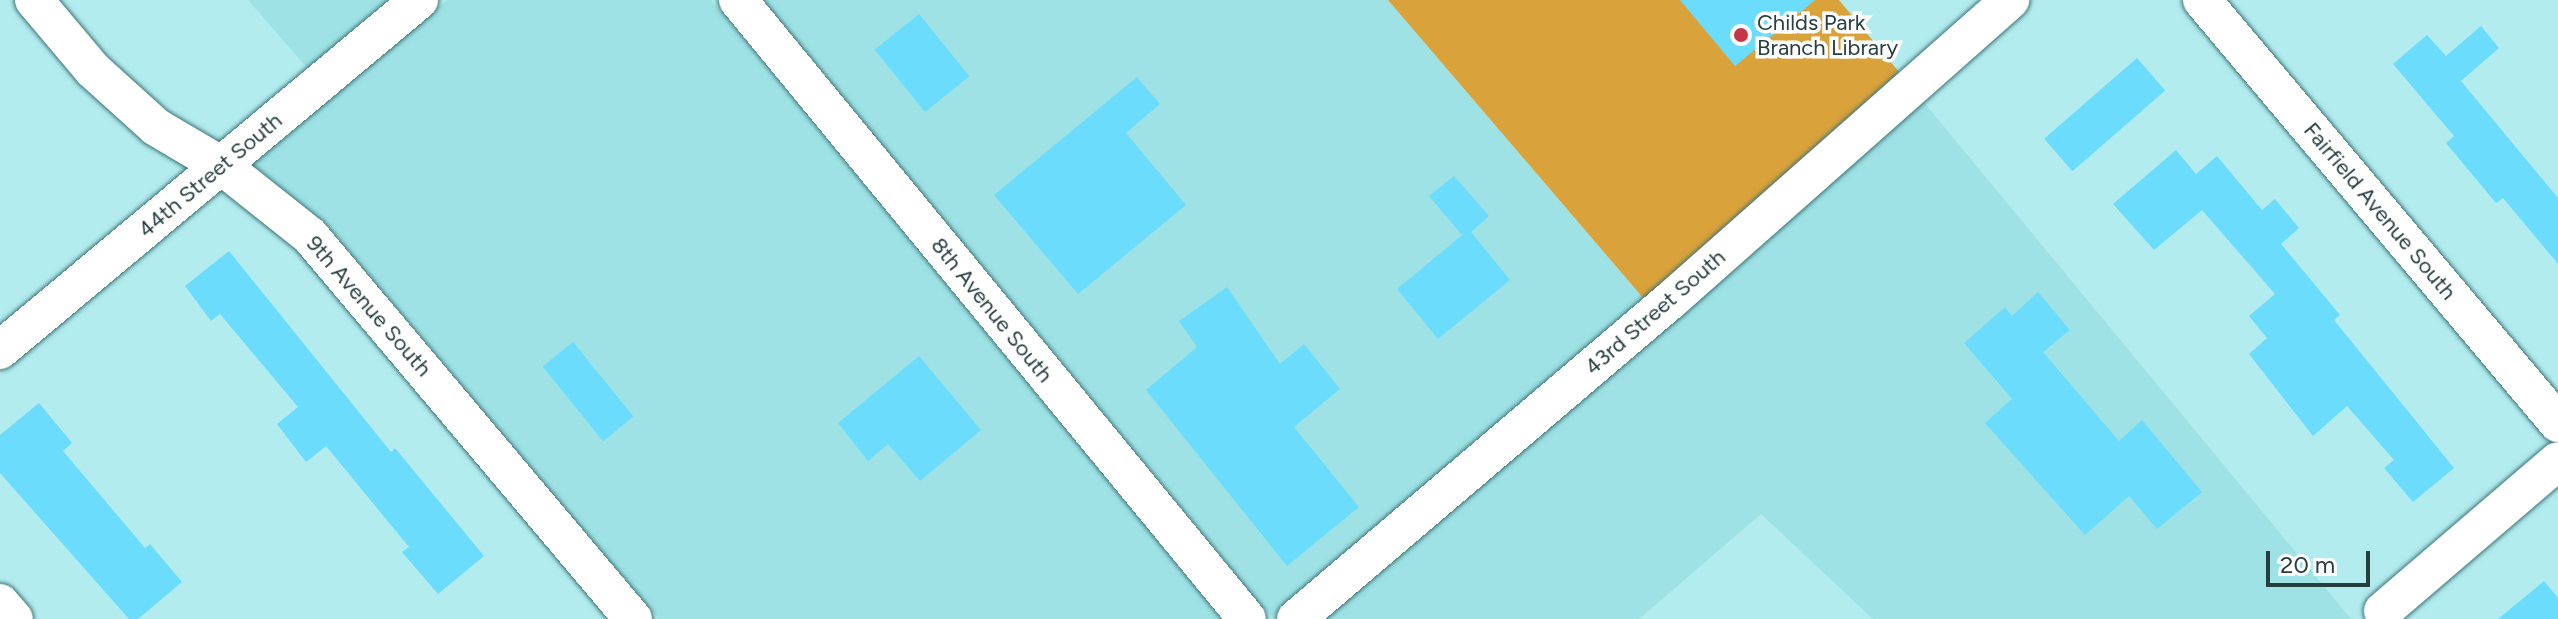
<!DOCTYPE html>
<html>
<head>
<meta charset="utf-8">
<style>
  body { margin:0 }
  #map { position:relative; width:2558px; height:619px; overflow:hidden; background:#b2ecee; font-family:Figtree,sans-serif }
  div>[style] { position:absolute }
  .built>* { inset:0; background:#9ee2e5 }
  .green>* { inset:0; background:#daa23b }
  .building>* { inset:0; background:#6cdcfc; transform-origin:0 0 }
  .roads { filter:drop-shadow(0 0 2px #3c7476) drop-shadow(0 0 2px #3c7476) }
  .minor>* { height:38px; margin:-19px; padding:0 19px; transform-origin:19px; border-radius:19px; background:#fff }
  .dots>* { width:22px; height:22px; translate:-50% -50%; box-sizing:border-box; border:4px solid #fff; border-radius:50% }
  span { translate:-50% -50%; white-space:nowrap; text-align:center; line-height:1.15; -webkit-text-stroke:7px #fff; paint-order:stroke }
  .poi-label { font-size:22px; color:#273e3f }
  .left { translate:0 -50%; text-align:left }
  .street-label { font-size:22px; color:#273e3f }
  .scale { position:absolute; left:2266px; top:551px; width:104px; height:36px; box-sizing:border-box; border:4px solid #273e3f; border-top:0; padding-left:10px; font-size:24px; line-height:28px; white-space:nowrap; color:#273e3f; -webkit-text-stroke:6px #fff; paint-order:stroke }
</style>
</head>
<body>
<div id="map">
  <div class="built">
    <i style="clip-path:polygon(248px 0,392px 0,309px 70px)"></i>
    <i style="clip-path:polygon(447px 0,711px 0,1221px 619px,659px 619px,326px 223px,252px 164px)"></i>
    <i style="clip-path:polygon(764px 0,1388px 0,1644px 299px,1272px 617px)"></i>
    <i style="clip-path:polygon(1922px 100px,2351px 619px,1873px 619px,1761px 514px,1639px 619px,1324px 619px)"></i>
  </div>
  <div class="green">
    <i style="clip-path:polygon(1388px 0,1839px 0,1899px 72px,1644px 299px)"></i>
  </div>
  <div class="building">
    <i style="clip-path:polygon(1680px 0,1815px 0,1735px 66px)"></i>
    <i style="left:919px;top:14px;width:80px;height:57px;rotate:51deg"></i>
    <i style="clip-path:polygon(2481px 26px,2499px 48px,2461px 81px,2558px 198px,2558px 264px,2503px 198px,2496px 203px,2446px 143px,2454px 136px,2393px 64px,2427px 35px,2446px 56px)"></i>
    <i style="left:2137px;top:58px;width:43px;height:123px;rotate:49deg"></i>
    <i style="clip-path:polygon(1137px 77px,1160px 104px,1126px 133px,1186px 205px,1078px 294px,994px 195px)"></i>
    <i style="clip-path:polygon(2176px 150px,2196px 174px,2217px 156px,2262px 210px,2275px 199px,2299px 228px,2281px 244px,2340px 315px,2334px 320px,2454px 468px,2413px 502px,2384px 468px,2394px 460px,2347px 406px,2313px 436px,2249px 354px,2267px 338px,2249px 316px,2275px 294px,2202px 210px,2154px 250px,2113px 204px)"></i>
    <i style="clip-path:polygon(1454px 176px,1489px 216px,1471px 232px,1510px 280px,1438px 339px,1397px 289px,1462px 235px,1429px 196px)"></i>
    <i style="clip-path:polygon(229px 251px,391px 452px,395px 448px,484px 556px,438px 594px,402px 552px,409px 547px,326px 446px,306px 462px,277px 424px,298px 407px,220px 314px,211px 321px,185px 286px)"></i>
    <i style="clip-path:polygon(1227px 287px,1280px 364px,1304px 344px,1340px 389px,1294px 427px,1359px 507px,1287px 566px,1146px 390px,1197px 347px,1179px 321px)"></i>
    <i style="clip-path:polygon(2038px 292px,2070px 330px,2043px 352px,2119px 441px,2142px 420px,2202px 492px,2157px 529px,2129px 496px,2085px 535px,1985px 423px,2012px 399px,1964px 343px,2005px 307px,2012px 316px)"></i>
    <i style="left:573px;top:342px;width:96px;height:39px;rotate:51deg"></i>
    <i style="clip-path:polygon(919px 356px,981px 430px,920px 481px,888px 444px,868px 461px,838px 423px)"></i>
    <i style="clip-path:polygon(39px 403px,72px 443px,63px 451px,145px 548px,150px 544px,182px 582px,138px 619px,129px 619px,0 473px,0 435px)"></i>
    <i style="clip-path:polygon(2544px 581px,2558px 598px,2558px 619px,2498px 619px)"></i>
  </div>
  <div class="roads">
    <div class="minor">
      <i style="left:34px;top:0;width:92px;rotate:49.9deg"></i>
      <i style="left:93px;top:70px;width:85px;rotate:42.1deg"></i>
      <i style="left:156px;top:127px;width:77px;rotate:30.6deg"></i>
      <i style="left:222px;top:166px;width:112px;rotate:38.5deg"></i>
      <i style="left:310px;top:236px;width:501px;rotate:49.86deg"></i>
      <i style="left:738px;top:0;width:801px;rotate:50.57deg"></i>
      <i style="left:2202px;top:0;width:553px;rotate:49.92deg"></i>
      <i style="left:0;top:350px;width:546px;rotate:-39.87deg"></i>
      <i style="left:0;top:603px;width:21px;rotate:49deg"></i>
      <i style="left:2383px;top:611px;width:230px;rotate:-40.6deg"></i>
      <i style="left:1296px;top:619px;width:492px;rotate:-40.4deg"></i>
      <i style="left:1671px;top:300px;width:453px;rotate:-41.5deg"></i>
    </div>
  </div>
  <div class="dots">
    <i style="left:1741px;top:35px;background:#c53546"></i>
  </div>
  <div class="poi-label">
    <span class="left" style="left:1757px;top:35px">Childs Park<br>Branch Library</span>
  </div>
  <div class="street-label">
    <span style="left:210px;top:175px;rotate:-40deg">44th Street South</span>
    <span style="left:2380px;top:211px;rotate:50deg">Fairfield Avenue South</span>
    <span style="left:369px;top:306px;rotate:49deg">9th Avenue South</span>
    <span style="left:992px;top:310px;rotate:51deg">8th Avenue South</span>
    <span style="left:1655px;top:312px;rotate:-41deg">43rd Street South</span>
  </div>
  <div class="scale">20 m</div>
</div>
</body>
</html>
